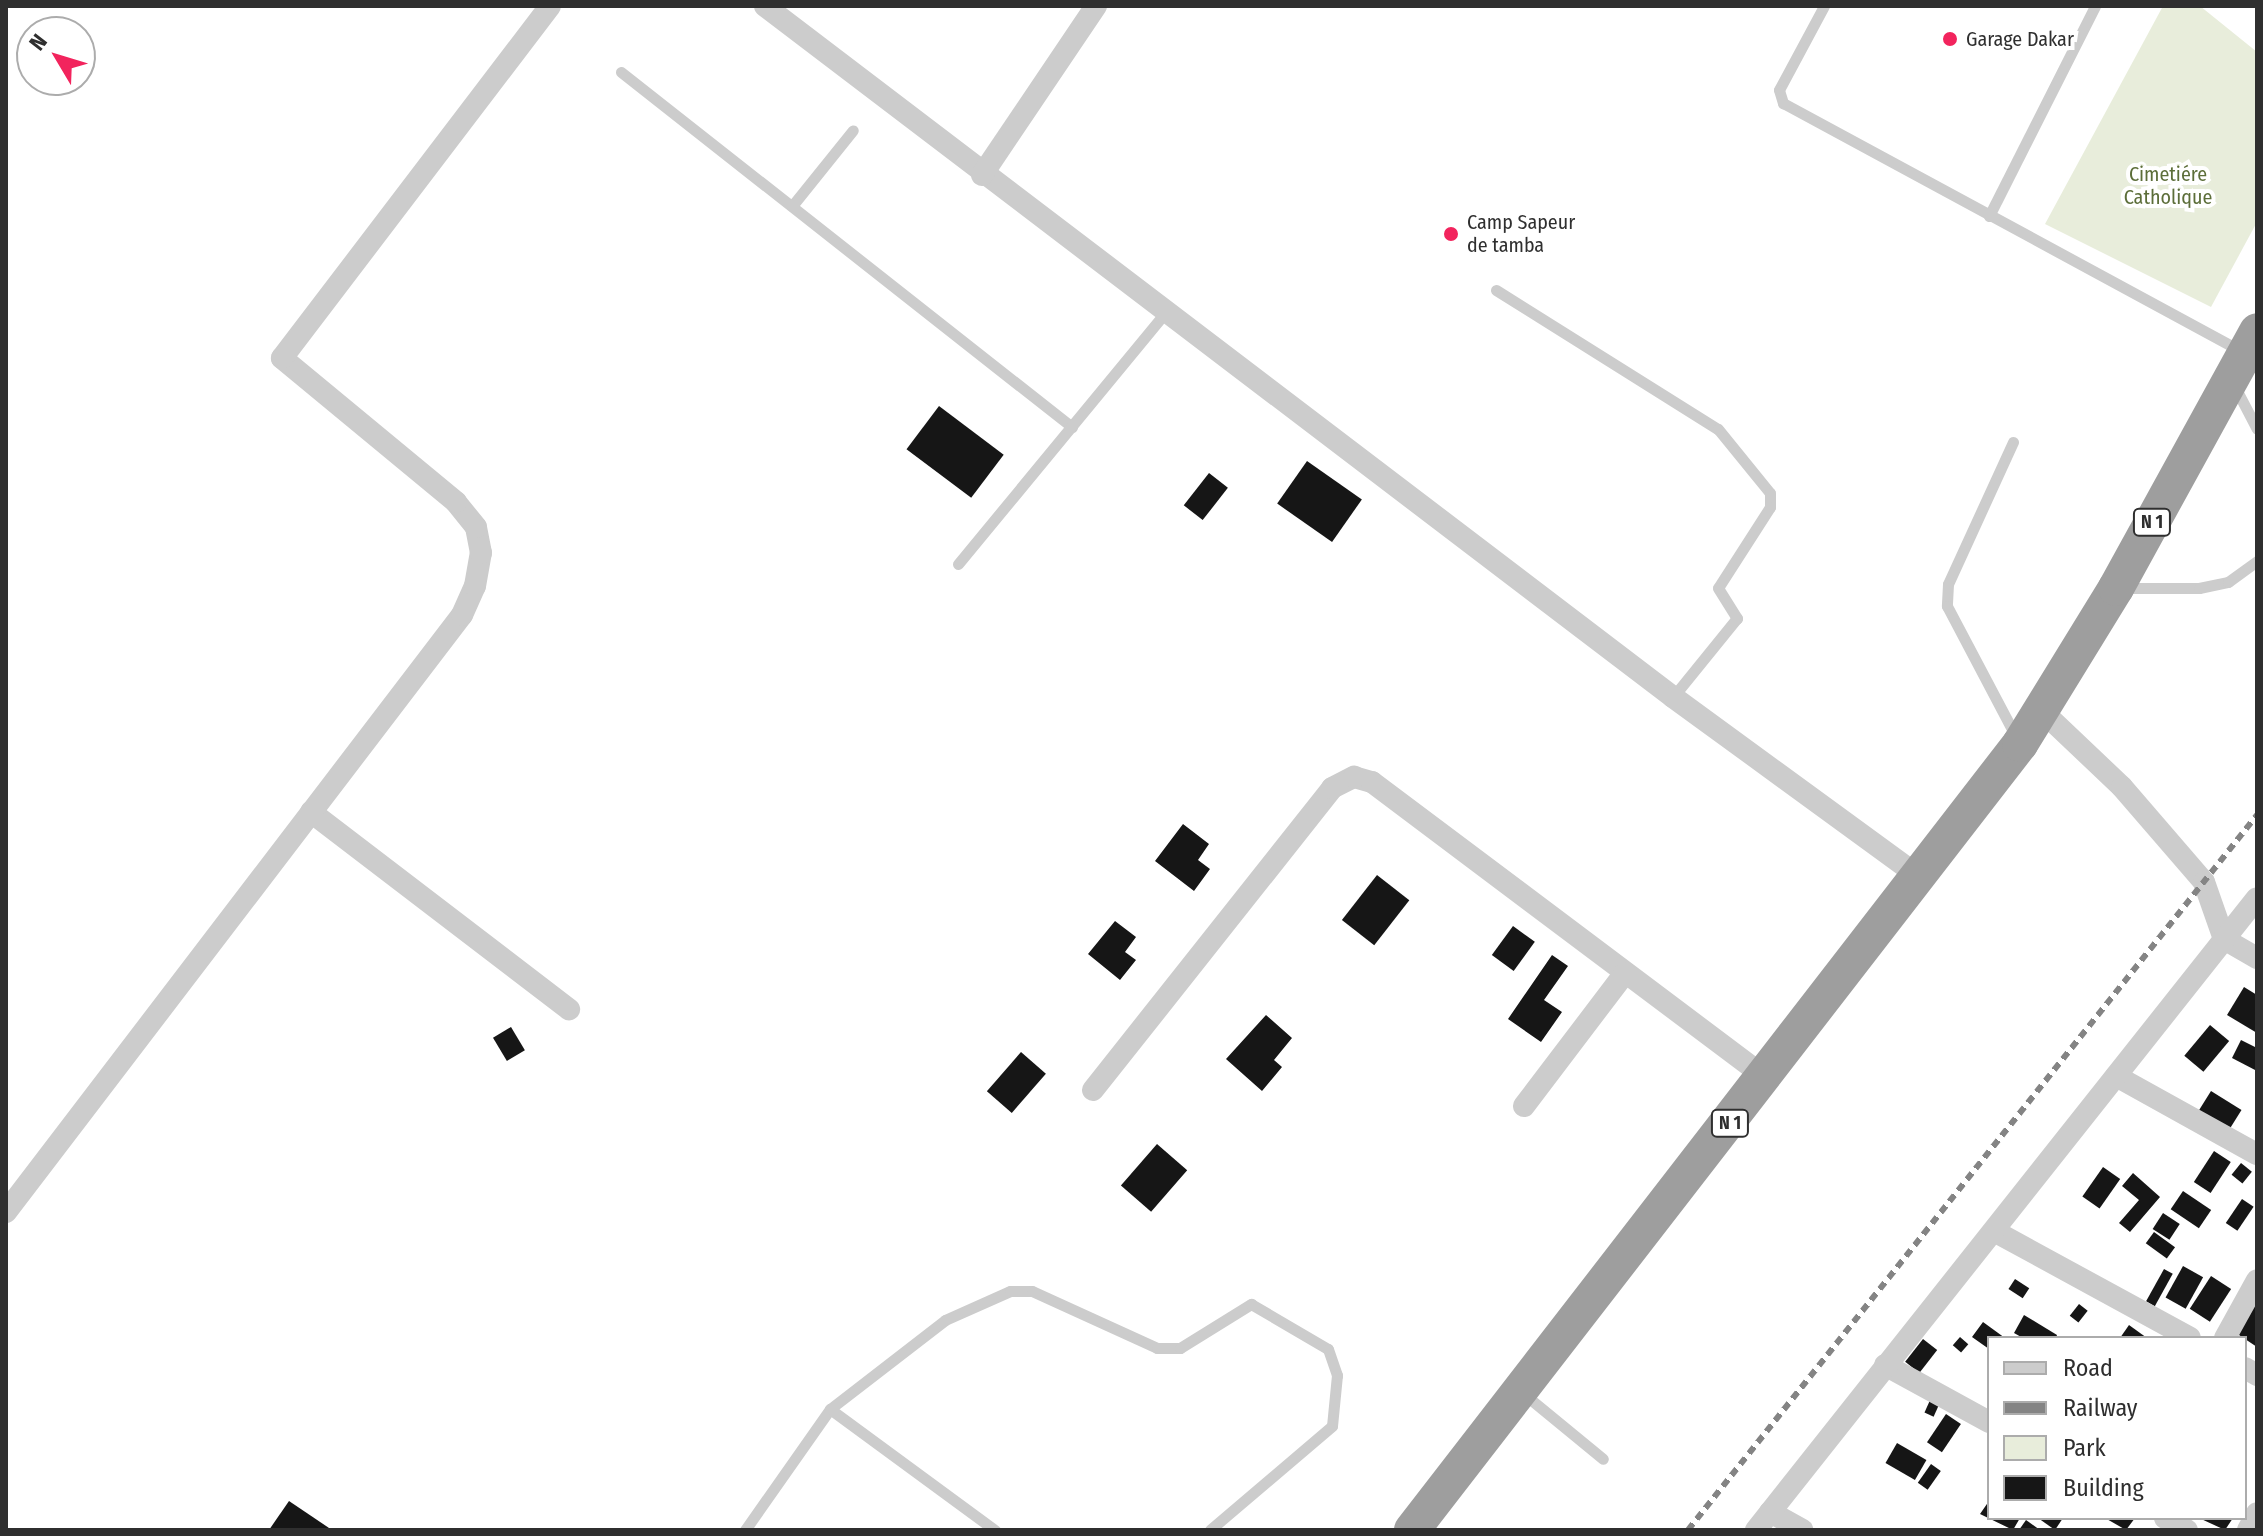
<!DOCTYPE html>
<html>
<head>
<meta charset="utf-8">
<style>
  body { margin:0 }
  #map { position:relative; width:2263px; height:1536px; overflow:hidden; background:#fff; font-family:"Fira Sans Condensed",sans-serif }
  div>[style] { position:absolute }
  .green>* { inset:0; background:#e8eddb }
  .building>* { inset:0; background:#161616; transform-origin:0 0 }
  .service>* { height:11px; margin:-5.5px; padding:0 5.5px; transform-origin:5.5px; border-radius:5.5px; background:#ccc }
  .minor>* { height:22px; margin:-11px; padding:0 11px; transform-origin:11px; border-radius:11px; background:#ccc }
  .trunk>* { height:36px; margin:-18px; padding:0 18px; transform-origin:18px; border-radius:18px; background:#9e9e9e }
  .rail>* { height:6px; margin-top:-3px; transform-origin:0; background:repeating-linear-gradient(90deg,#848484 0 8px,transparent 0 14px) }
  .dots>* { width:22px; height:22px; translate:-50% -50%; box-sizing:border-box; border:4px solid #fff; border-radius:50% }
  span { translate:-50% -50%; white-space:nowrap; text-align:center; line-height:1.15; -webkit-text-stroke:8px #fff; paint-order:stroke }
  .shield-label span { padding:2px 6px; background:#fff; border:2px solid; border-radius:6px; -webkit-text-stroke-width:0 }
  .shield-label { font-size:18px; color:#2f2f2f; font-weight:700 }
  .poi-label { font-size:20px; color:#2f2f2f }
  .left { translate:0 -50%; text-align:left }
  .park-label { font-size:20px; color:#5c6e39 }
  .frame { position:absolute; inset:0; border:8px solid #2f2f2f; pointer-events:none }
  .legend { position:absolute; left:1987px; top:1336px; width:260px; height:184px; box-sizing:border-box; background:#fff; border:2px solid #acacac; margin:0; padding:10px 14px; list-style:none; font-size:24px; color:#2f2f2f }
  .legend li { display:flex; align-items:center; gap:16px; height:40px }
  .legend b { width:40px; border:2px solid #acacac }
  .north { position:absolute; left:16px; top:16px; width:80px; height:80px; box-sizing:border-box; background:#fff; border:2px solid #acacac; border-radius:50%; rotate:308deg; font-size:22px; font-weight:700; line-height:32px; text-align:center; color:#2f2f2f }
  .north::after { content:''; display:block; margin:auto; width:28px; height:36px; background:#f2245d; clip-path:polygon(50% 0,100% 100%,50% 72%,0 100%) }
</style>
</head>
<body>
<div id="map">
  <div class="green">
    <i style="clip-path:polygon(2163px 6px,2200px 6px,2257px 52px,2257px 222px,2211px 307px,2045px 224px)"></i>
  </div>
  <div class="building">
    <i style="left:939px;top:406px;width:81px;height:54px;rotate:37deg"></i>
    <i style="left:1307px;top:461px;width:67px;height:52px;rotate:35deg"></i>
    <i style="left:1209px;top:473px;width:24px;height:41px;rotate:38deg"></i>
    <i style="clip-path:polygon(1183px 824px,1209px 844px,1198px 860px,1210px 869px,1194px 891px,1155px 861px)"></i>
    <i style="left:1377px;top:875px;width:41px;height:57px;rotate:38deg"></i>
    <i style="clip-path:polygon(1115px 921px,1136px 937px,1125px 952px,1136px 960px,1120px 980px,1088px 954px)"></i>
    <i style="left:1513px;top:926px;width:27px;height:36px;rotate:36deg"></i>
    <i style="clip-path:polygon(1552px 955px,1568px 966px,1544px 1000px,1562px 1012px,1541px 1042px,1508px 1019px)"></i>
    <i style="clip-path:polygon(2244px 987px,2257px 995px,2257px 1033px,2227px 1015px)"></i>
    <i style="clip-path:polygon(1266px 1015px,1292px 1038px,1274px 1060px,1282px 1067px,1262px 1091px,1226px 1059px)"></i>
    <i style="left:2210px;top:1025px;width:25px;height:40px;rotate:40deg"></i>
    <i style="left:511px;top:1027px;width:27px;height:21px;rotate:59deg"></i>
    <i style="clip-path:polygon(2241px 1040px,2257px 1048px,2257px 1071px,2232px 1058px)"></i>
    <i style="left:1021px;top:1052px;width:33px;height:52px;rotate:41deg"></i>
    <i style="left:2211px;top:1091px;width:36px;height:23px;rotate:32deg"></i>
    <i style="left:1157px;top:1144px;width:40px;height:55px;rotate:41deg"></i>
    <i style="left:2214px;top:1151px;width:20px;height:37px;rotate:33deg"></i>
    <i style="left:2241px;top:1163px;width:14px;height:15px;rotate:39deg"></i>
    <i style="left:2103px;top:1167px;width:21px;height:36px;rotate:35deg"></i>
    <i style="clip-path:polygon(2133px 1173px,2160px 1197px,2130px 1232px,2119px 1223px,2139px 1200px,2122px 1186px)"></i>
    <i style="left:2183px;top:1191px;width:34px;height:22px;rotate:34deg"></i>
    <i style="left:2242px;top:1199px;width:14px;height:29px;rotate:34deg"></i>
    <i style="left:2163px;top:1213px;width:20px;height:19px;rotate:33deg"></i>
    <i style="left:2154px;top:1232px;width:26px;height:14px;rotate:36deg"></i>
    <i style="left:2183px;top:1266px;width:23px;height:36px;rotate:29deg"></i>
    <i style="left:2164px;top:1269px;width:10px;height:37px;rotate:29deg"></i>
    <i style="left:2211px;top:1276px;width:24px;height:39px;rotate:33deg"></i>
    <i style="left:2015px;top:1279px;width:17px;height:12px;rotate:33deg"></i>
    <i style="clip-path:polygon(2257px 1300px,2257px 1347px,2236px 1333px)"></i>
    <i style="left:2079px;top:1304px;width:11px;height:15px;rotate:38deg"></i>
    <i style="clip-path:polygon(2024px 1315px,2057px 1335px,2056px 1338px,2023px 1338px,2014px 1333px)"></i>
    <i style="clip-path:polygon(1983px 1322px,2005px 1338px,1989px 1338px,1989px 1349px,1972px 1337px)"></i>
    <i style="clip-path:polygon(2129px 1325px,2147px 1338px,2120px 1338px)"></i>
    <i style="left:1960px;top:1337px;width:11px;height:11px;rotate:41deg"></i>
    <i style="left:1923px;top:1339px;width:18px;height:29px;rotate:38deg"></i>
    <i style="left:1931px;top:1398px;width:10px;height:16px;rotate:24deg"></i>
    <i style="left:1946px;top:1414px;width:18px;height:34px;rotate:34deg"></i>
    <i style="left:1897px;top:1443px;width:34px;height:23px;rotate:30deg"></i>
    <i style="left:1931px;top:1464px;width:12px;height:23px;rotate:35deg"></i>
    <i style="clip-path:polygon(289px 1501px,332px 1530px,269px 1530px)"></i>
    <i style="clip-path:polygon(1989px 1501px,1989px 1518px,2020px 1518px,2013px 1530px,1980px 1514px)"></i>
    <i style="clip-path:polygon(2038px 1518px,2063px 1518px,2055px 1530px)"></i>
    <i style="clip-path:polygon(2105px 1518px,2135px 1518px,2126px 1530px)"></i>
    <i style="clip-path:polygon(2199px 1518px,2233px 1518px,2225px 1530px)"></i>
    <i style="clip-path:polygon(2026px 1520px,2040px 1530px,2019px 1530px)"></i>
  </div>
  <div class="service">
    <i style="left:1824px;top:6px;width:95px;rotate:118.2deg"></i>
    <i style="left:1779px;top:90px;width:14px;rotate:73deg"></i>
    <i style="left:1783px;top:103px;width:521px;rotate:28.43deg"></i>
    <i style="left:621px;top:72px;width:574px;rotate:38.21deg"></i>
    <i style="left:792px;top:206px;width:97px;rotate:-51.2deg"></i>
    <i style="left:1989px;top:216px;width:235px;rotate:-63.2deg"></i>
    <i style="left:1496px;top:290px;width:262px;rotate:32.1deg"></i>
    <i style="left:1718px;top:429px;width:82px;rotate:50.9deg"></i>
    <i style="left:1770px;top:493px;width:14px;rotate:90deg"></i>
    <i style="left:1770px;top:507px;width:96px;rotate:122.7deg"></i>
    <i style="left:1718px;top:588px;width:36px;rotate:58deg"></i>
    <i style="left:1737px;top:618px;width:102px;rotate:129deg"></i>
    <i style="left:2235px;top:387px;width:47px;rotate:62.4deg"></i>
    <i style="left:2013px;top:442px;width:156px;rotate:114.6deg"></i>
    <i style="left:1948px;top:584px;width:22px;rotate:93deg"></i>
    <i style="left:1947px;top:606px;width:148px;rotate:62.2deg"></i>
    <i style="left:958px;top:564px;width:325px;rotate:-50.5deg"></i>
    <i style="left:2124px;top:588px;width:75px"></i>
    <i style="left:2199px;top:588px;width:30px;rotate:-12deg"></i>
    <i style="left:2228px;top:582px;width:36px;rotate:-36deg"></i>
    <i style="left:1524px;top:1394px;width:102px;rotate:39.4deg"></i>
    <i style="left:830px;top:1409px;width:205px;rotate:36.3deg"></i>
    <i style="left:745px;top:1530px;width:148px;rotate:-54.9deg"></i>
    <i style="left:830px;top:1409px;width:145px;rotate:-37.7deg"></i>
    <i style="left:945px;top:1320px;width:71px;rotate:-24deg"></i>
    <i style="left:1010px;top:1291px;width:22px"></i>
    <i style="left:1032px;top:1291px;width:137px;rotate:24.5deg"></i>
    <i style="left:1157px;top:1348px;width:23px"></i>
    <i style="left:1180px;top:1348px;width:84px;rotate:-31.8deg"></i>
    <i style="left:1251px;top:1304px;width:89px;rotate:30.3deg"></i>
    <i style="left:1328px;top:1349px;width:28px;rotate:71deg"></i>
    <i style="left:1337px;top:1375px;width:51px;rotate:95.6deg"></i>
    <i style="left:1332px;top:1426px;width:160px;rotate:139.6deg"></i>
  </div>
  <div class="minor">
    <i style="left:765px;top:6px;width:1141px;rotate:37.27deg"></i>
    <i style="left:1673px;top:697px;width:306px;rotate:36.1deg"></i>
    <i style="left:982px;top:175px;width:204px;rotate:-56deg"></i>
    <i style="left:2042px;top:711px;width:110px;rotate:43.5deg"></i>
    <i style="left:2122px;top:787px;width:125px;rotate:49.2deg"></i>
    <i style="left:2204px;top:882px;width:60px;rotate:70.7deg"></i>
    <i style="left:2224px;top:939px;width:38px;rotate:30deg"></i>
    <i style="left:311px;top:812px;width:325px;rotate:37.4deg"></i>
    <i style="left:2116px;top:1076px;width:161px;rotate:29deg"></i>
    <i style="left:1093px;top:1090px;width:385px;rotate:-51.6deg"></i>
    <i style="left:1332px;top:788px;width:25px;rotate:-27deg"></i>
    <i style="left:1354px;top:777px;width:19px;rotate:16deg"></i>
    <i style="left:1372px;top:782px;width:493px;rotate:36.9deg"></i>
    <i style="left:1524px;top:1106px;width:167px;rotate:-52.8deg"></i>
    <i style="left:6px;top:1212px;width:751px;rotate:-52.63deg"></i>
    <i style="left:462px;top:615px;width:32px;rotate:-66deg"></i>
    <i style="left:475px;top:586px;width:34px;rotate:-80deg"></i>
    <i style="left:481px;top:553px;width:26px;rotate:-101deg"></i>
    <i style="left:476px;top:527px;width:32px;rotate:-129deg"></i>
    <i style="left:456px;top:502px;width:226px;rotate:-140.4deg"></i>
    <i style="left:282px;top:358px;width:442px;rotate:-52.7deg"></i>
    <i style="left:1994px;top:1231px;width:223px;rotate:28.6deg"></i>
    <i style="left:2225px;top:1338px;width:66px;rotate:-61.1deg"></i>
    <i style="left:1885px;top:1365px;width:119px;rotate:28.7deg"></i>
    <i style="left:2245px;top:1368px;width:14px;rotate:30deg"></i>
    <i style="left:1770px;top:1512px;width:37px;rotate:29deg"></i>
    <i style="left:2165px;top:1518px;width:25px;rotate:29deg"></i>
    <i style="left:1756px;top:1530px;width:806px;rotate:-51.6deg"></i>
    <i style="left:2248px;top:1530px;width:19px;rotate:-62deg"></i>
  </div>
  <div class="trunk">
    <i style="left:1412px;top:1530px;width:994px;rotate:-52.28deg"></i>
    <i style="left:2020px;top:744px;width:183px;rotate:-58.4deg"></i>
    <i style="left:2116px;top:588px;width:293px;rotate:-61.2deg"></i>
  </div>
  <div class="rail">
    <i style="left:1688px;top:1530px;width:914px;rotate:-51.49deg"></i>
  </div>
  <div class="dots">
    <i style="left:1950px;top:39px;background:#f2245d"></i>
    <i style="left:1451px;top:234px;background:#f2245d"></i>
  </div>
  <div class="shield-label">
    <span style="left:2152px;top:522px">N 1</span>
    <span style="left:1730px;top:1123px">N 1</span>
  </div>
  <div class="poi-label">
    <span class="left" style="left:1966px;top:39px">Garage Dakar</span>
    <span class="left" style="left:1467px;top:234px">Camp Sapeur<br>de tamba</span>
  </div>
  <div class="park-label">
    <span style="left:2168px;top:186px">Cimetiére<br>Catholique</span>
  </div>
  <div class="frame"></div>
  <ul class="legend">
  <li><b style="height:10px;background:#ccc"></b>Road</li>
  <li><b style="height:10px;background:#848484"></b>Railway</li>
  <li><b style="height:22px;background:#e8eddb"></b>Park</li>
  <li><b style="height:22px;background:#161616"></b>Building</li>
  </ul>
  <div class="north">N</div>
</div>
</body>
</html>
